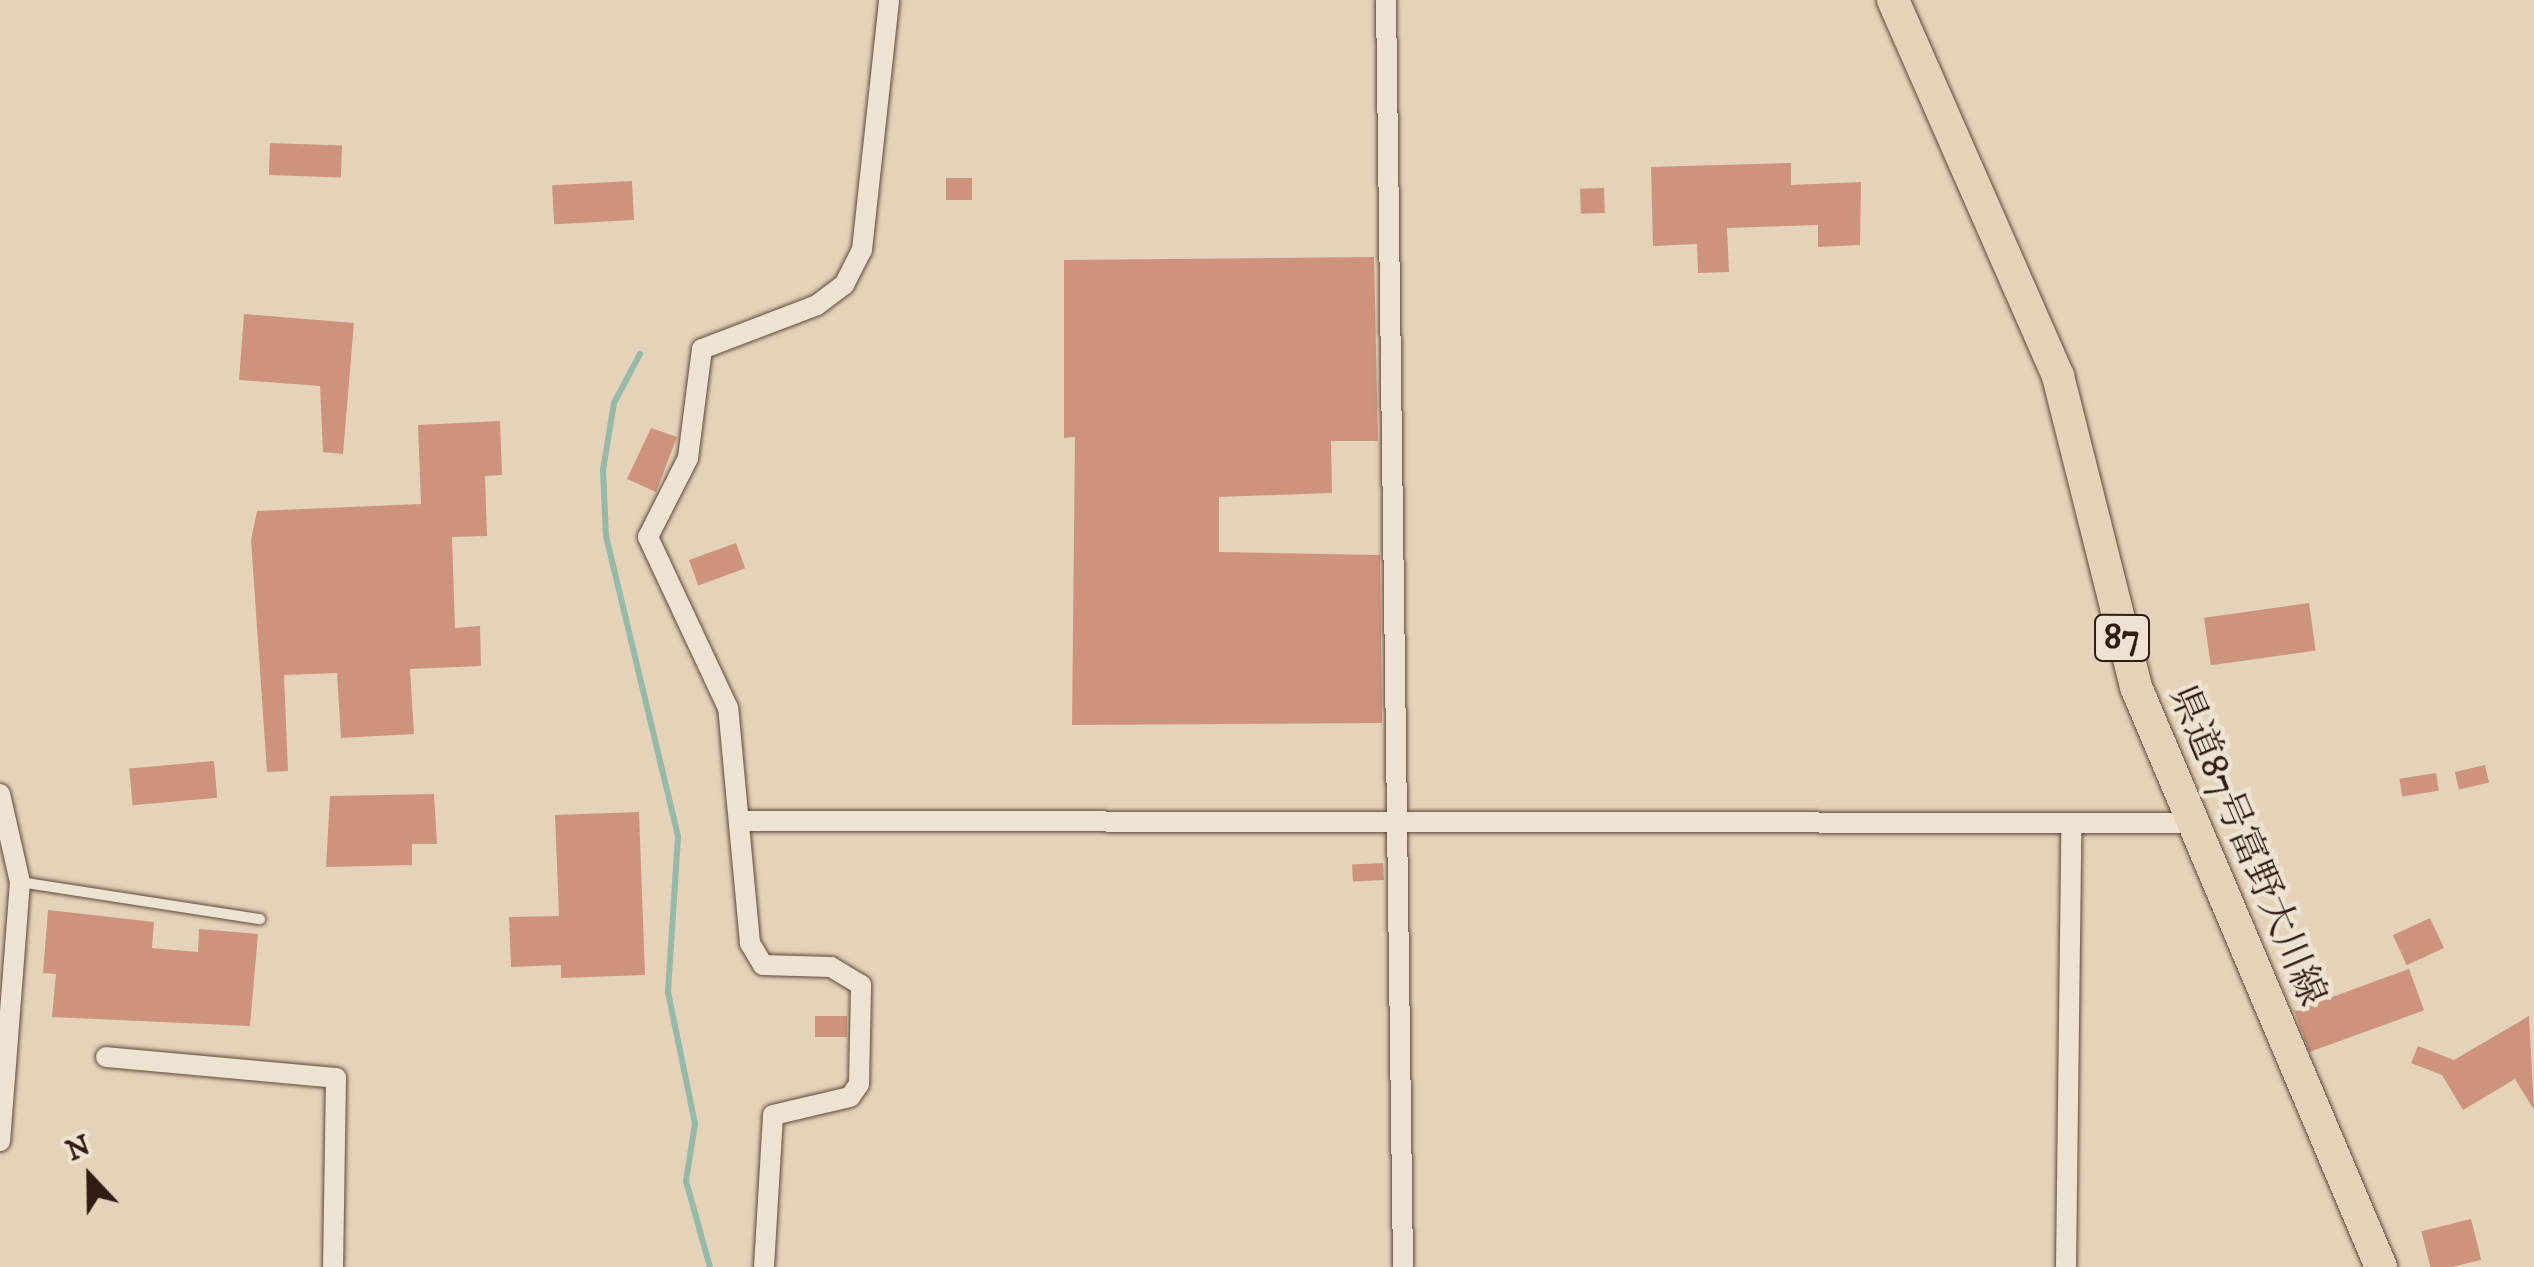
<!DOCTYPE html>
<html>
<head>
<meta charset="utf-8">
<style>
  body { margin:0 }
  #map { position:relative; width:2534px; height:1267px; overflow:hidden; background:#e5d3b9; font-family:"IM FELL DW Pica","Noto Serif JP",serif }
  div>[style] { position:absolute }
  .stream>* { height:6px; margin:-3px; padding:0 3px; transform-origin:3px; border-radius:3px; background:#97b9a9 }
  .building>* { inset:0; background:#ce937c; transform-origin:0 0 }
  .roads { filter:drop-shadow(0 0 2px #5f493c) drop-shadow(0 0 2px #5f493c) }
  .service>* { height:10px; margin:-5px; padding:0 5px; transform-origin:5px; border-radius:5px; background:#eee2d2 }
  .minor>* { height:20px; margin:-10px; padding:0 10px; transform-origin:10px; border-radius:10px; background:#eee2d2 }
  .primary>* { height:32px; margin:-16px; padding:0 16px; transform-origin:16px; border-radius:16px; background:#e5d3b9 }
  span { translate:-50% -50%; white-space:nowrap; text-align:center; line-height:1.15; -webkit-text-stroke:9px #eee2d2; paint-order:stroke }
  .shield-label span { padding:2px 8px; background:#eee2d2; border:2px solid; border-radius:8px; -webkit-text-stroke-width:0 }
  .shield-label { font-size:35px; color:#321b12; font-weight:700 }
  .street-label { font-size:38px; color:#321b12 }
  .north { position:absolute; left:40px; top:1127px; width:100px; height:100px; -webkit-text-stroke:8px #eee2d2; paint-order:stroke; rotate:338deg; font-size:28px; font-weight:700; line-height:40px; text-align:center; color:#321b12 }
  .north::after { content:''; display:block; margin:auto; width:35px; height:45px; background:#321b12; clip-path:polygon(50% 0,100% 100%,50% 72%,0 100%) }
</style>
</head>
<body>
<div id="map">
  <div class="stream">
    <i style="left:640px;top:354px;width:55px;rotate:118deg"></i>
    <i style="left:614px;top:403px;width:68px;rotate:99.3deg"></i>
    <i style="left:603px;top:470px;width:66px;rotate:87.4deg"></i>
    <i style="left:606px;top:536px;width:309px;rotate:76.5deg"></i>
    <i style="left:678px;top:837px;width:155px;rotate:93.7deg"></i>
    <i style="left:668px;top:992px;width:135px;rotate:78.4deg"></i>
    <i style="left:695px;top:1124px;width:58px;rotate:99deg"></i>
    <i style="left:686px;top:1181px;width:89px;rotate:74.4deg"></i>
  </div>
  <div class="building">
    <i style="left:270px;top:143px;width:72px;height:32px;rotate:2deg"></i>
    <i style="clip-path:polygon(1791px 163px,1791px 185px,1861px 182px,1860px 245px,1818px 247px,1818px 225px,1727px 228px,1729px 272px,1698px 273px,1697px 244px,1653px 246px,1651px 167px)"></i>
    <i style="left:946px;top:178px;width:26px;height:22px"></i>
    <i style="left:632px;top:181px;width:39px;height:80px;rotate:87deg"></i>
    <i style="left:1604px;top:188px;width:25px;height:24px;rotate:88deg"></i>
    <i style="clip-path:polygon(1374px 257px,1378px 441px,1331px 441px,1332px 493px,1219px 497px,1219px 552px,1380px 555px,1382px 723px,1072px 725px,1075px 437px,1064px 438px,1064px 260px)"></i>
    <i style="clip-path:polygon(244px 314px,354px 323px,343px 454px,323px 452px,320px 386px,239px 380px)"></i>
    <i style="clip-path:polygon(500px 421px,502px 475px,485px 476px,487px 536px,452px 537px,455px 628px,480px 626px,481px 666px,410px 669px,414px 734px,341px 738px,337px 673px,284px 675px,288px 771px,267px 772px,251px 540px,257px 511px,421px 504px,418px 425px)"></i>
    <i style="clip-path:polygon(651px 428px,677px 437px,656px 492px,627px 479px)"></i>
    <i style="left:736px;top:543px;width:27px;height:50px;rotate:70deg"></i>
    <i style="left:2309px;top:603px;width:48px;height:106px;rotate:82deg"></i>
    <i style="left:214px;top:761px;width:37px;height:85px;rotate:85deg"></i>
    <i style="left:2485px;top:765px;width:18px;height:31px;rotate:77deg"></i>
    <i style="left:2436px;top:773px;width:18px;height:37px;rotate:81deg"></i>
    <i style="clip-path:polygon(434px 794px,437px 844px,412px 844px,412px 865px,326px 867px,330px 796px)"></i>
    <i style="clip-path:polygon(639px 812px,645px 975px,561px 978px,561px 965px,511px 967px,509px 917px,559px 916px,555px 815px)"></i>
    <i style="left:1383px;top:863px;width:17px;height:31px;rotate:87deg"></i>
    <i style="clip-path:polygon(48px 910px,154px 922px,152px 948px,198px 952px,199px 929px,258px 934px,250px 1026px,52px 1017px,56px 974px,43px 973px)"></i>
    <i style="left:2430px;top:918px;width:33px;height:41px;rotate:65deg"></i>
    <i style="left:2409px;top:969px;width:44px;height:122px;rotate:70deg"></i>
    <i style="left:815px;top:1016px;width:32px;height:21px"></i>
    <i style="clip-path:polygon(2529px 1016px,2534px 1110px,2515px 1079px,2463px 1110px,2442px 1075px,2411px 1063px,2418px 1046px,2454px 1060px)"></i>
    <i style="left:2471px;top:1219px;width:42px;height:51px;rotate:76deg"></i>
  </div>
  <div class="roads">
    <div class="service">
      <i style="left:20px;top:882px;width:243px;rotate:8.8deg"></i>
    </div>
    <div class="minor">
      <i style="left:1386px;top:0;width:1267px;rotate:89.23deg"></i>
      <i style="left:0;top:794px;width:90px;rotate:77.2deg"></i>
      <i style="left:20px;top:882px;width:260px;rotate:94.4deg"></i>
      <i style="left:741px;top:821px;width:1449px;rotate:0.08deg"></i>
      <i style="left:106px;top:1057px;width:231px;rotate:5.2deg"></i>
      <i style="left:336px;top:1078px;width:189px;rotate:90.9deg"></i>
      <i style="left:764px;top:1267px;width:152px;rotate:-86.6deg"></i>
      <i style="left:773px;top:1115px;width:79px;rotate:-13.2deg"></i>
      <i style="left:850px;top:1097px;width:16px;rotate:-55deg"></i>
      <i style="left:859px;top:1084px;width:99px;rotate:-88.8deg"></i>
      <i style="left:861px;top:985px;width:35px;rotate:-149deg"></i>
      <i style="left:831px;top:967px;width:68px;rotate:-178.3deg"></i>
      <i style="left:763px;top:965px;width:26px;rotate:-121deg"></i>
      <i style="left:750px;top:943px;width:236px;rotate:-95.3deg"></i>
      <i style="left:728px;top:708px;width:189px;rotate:-115.1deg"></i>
      <i style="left:648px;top:537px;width:89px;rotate:-63.1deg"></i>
      <i style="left:688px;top:458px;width:110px;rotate:-82.7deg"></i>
      <i style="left:702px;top:349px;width:123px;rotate:-20.9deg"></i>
      <i style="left:817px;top:305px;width:34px;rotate:-37deg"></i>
      <i style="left:844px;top:285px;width:39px;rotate:-63deg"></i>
      <i style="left:862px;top:250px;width:251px;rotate:-83.8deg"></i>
      <i style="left:2066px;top:1267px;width:440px;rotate:-89.3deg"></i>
    </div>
    <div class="primary">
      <i style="left:1893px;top:0;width:411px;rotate:66.3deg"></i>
      <i style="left:2058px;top:376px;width:321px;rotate:75.9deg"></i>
      <i style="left:2136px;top:687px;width:630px;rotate:67.1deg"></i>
    </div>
  </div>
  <div class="shield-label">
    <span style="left:2122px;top:638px">87</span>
  </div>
  <div class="street-label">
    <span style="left:2246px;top:846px;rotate:67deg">県道87号富野大川線</span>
  </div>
  <div class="north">N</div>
</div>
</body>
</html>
